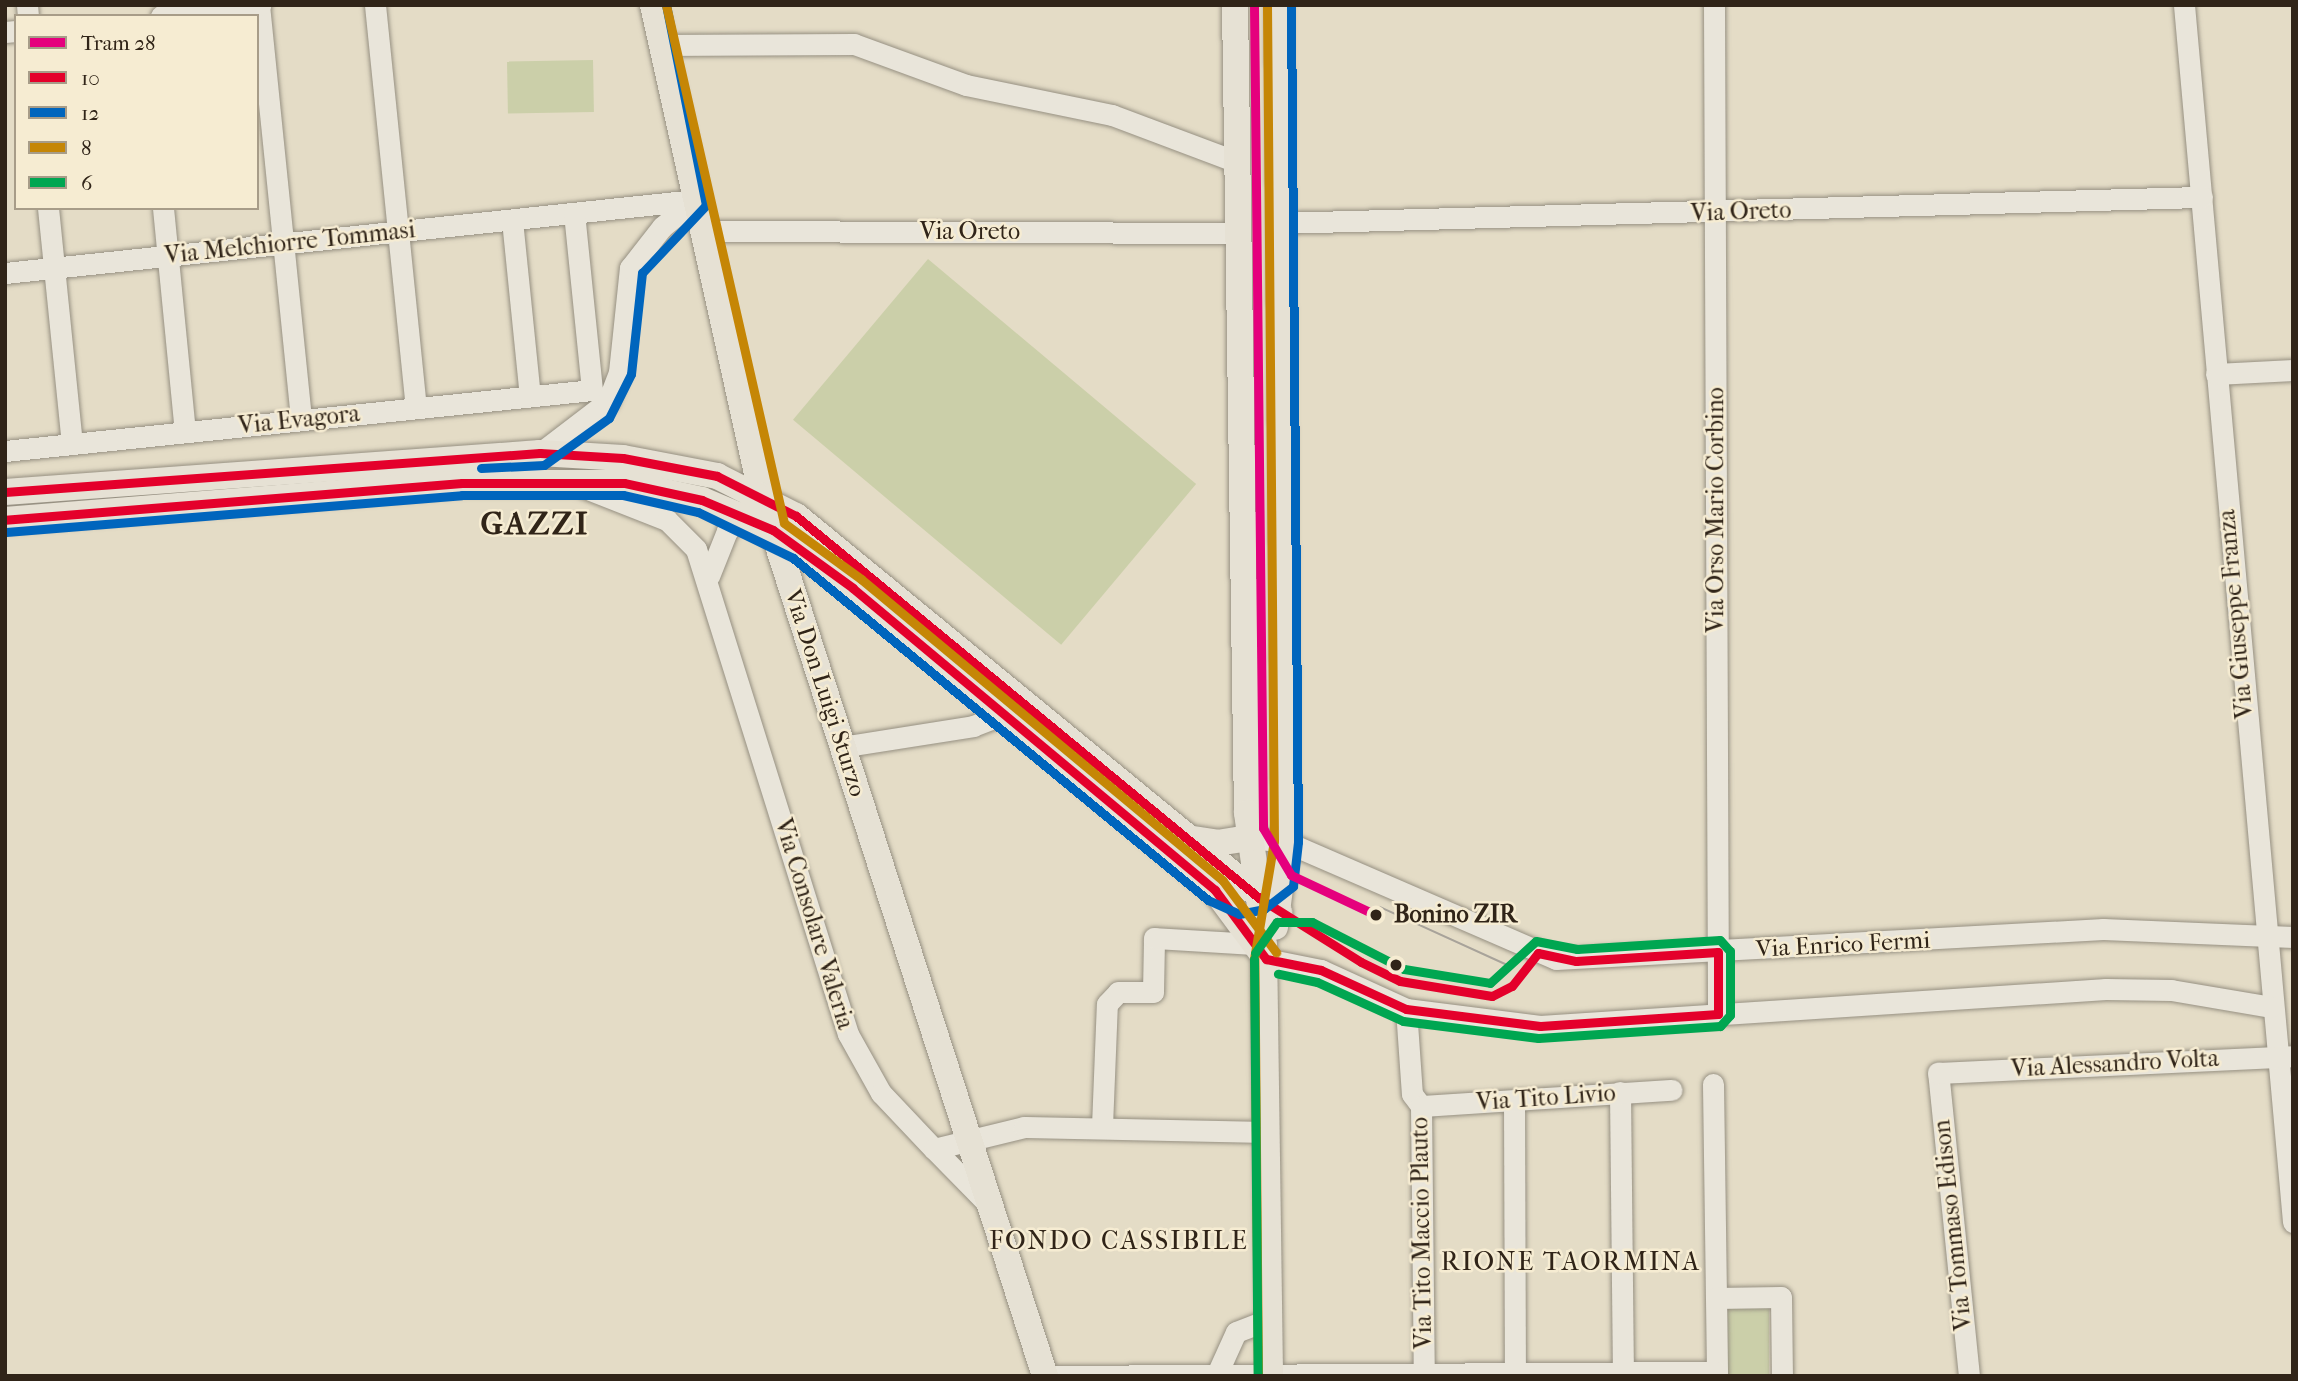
<!DOCTYPE html>
<html>
<head>
<meta charset="utf-8">
<style>
  body { margin:0 }
  #map { position:relative; width:2298px; height:1381px; overflow:hidden; background:#e4dcc6; font-family:"IM FELL French Canon",serif }
  div>[style] { position:absolute }
  .green>* { inset:0; background:#cbcfa9; transform-origin:0 0 }
  .roads { filter:drop-shadow(0 0 2px #969082) drop-shadow(0 0 2px #969082) }
  .minor>* { height:21px; margin:-10.5px; padding:0 10.5px; transform-origin:10.5px; border-radius:10.5px; background:#e9e5da }
  .major>* { height:26px; margin:-13px; padding:0 13px; transform-origin:13px; border-radius:13px; background:#e6e1d4 }
  .tram>* { height:2px; margin:-1px; padding:0 1px; transform-origin:1px; border-radius:1px; background:#a8a39a }
  .bus-1>* { height:9px; margin:-4.5px; padding:0 4.5px; transform-origin:4.5px; border-radius:4.5px; background:#e4002b }
  .bus-2>* { height:9px; margin:-4.5px; padding:0 4.5px; transform-origin:4.5px; border-radius:4.5px; background:#0065bd }
  .bus-3>* { height:9px; margin:-4.5px; padding:0 4.5px; transform-origin:4.5px; border-radius:4.5px; background:#c58606 }
  .bus-4>* { height:9px; margin:-4.5px; padding:0 4.5px; transform-origin:4.5px; border-radius:4.5px; background:#00a651 }
  .tram-1>* { height:9px; margin:-4.5px; padding:0 4.5px; transform-origin:4.5px; border-radius:4.5px; background:#e5007d }
  .dots>* { width:19px; height:19px; translate:-50% -50%; box-sizing:border-box; border:4px solid #f6ecd2; border-radius:50% }
  span { translate:-50% -50%; white-space:nowrap; text-align:center; line-height:1.15; -webkit-text-stroke:5px #f6ecd2; paint-order:stroke }
  .street-label { font-size:24px; color:#302418 }
  .stop-label { font-size:24px; color:#302418; font-weight:700 }
  .left { translate:0 -50%; text-align:left }
  .neighbourhood-label { font-size:26px; color:#302418; letter-spacing:2px }
  .district-label { font-size:32px; color:#302418; font-weight:700; letter-spacing:2px }
  .frame { position:absolute; inset:0; border:7px solid #302418; pointer-events:none }
  .legend { position:absolute; left:14px; top:14px; width:245px; height:196px; box-sizing:border-box; background:#f6ecd2; border:2px solid #a79c88; margin:0; padding:9px 12px; list-style:none; font-size:21px; color:#302418 }
  .legend li { display:flex; align-items:center; gap:14px; height:35px }
  .legend b { width:35px; border:2px solid #a79c88 }
</style>
</head>
<body>
<div id="map">
  <div class="green">
    <i style="left:593px;top:60px;width:52px;height:86px;rotate:89deg"></i>
    <i style="left:928px;top:259px;width:350px;height:210px;rotate:40deg"></i>
    <i style="left:1728px;top:1308px;width:41px;height:68px"></i>
  </div>
  <div class="roads">
    <div class="minor">
      <i style="left:27px;top:5px;width:11px;rotate:85deg"></i>
      <i style="left:259px;top:5px;width:417px;rotate:84.2deg"></i>
      <i style="left:375px;top:5px;width:405px;rotate:84.2deg"></i>
      <i style="left:1714px;top:5px;width:1009px;rotate:89.77deg"></i>
      <i style="left:2184px;top:5px;width:1222px;rotate:84.88deg"></i>
      <i style="left:161px;top:16px;width:100px;rotate:-6.3deg"></i>
      <i style="left:5px;top:32px;width:11px;rotate:-5deg"></i>
      <i style="left:660px;top:45px;width:194px;rotate:-0.3deg"></i>
      <i style="left:854px;top:44px;width:119px;rotate:20.1deg"></i>
      <i style="left:966px;top:85px;width:149px;rotate:11.6deg"></i>
      <i style="left:1112px;top:115px;width:134px;rotate:20.6deg"></i>
      <i style="left:48px;top:208px;width:237px;rotate:84.2deg"></i>
      <i style="left:163px;top:208px;width:225px;rotate:84.4deg"></i>
      <i style="left:512px;top:220px;width:177px;rotate:84.2deg"></i>
      <i style="left:1280px;top:223px;width:922px;rotate:-1.62deg"></i>
      <i style="left:701px;top:231px;width:537px;rotate:0.21deg"></i>
      <i style="left:5px;top:273px;width:694px;rotate:-6.04deg"></i>
      <i style="left:2216px;top:374px;width:77px;rotate:-3deg"></i>
      <i style="left:5px;top:451px;width:590px;rotate:-5.93deg"></i>
      <i style="left:592px;top:390px;width:178px;rotate:-95.8deg"></i>
      <i style="left:540px;top:453px;width:86px;rotate:-37.4deg"></i>
      <i style="left:608px;top:401px;width:31px;rotate:-69deg"></i>
      <i style="left:619px;top:372px;width:105px;rotate:-84deg"></i>
      <i style="left:630px;top:268px;width:52px;rotate:-52deg"></i>
      <i style="left:662px;top:227px;width:43px;rotate:-39.3deg"></i>
      <i style="left:575px;top:484px;width:99px;rotate:21.4deg"></i>
      <i style="left:667px;top:520px;width:41px;rotate:45deg"></i>
      <i style="left:696px;top:549px;width:508px;rotate:72.6deg"></i>
      <i style="left:848px;top:1034px;width:68px;rotate:60.8deg"></i>
      <i style="left:881px;top:1093px;width:77px;rotate:46.6deg"></i>
      <i style="left:934px;top:1149px;width:93px;rotate:-13.7deg"></i>
      <i style="left:1024px;top:1127px;width:244px;rotate:1.2deg"></i>
      <i style="left:709px;top:576px;width:48px;rotate:-68.2deg"></i>
      <i style="left:727px;top:531px;width:34px;rotate:-47deg"></i>
      <i style="left:841px;top:747px;width:134px;rotate:-9deg"></i>
      <i style="left:973px;top:726px;width:34px;rotate:-21deg"></i>
      <i style="left:1250px;top:838px;width:36px;rotate:6deg"></i>
      <i style="left:1286px;top:842px;width:294px;rotate:23.4deg"></i>
      <i style="left:1556px;top:959px;width:548px;rotate:-3.14deg"></i>
      <i style="left:2103px;top:929px;width:190px;rotate:2.4deg"></i>
      <i style="left:1266px;top:959px;width:56px;rotate:11.3deg"></i>
      <i style="left:1321px;top:970px;width:94px;rotate:24.6deg"></i>
      <i style="left:1406px;top:1009px;width:135px;rotate:7.2deg"></i>
      <i style="left:1540px;top:1026px;width:567px;rotate:-3.74deg"></i>
      <i style="left:2106px;top:989px;width:65px;rotate:0.9deg"></i>
      <i style="left:2171px;top:990px;width:101px;rotate:9.6deg"></i>
      <i style="left:1406px;top:1009px;width:85px;rotate:86deg"></i>
      <i style="left:1412px;top:1094px;width:15px;rotate:53deg"></i>
      <i style="left:1421px;top:1106px;width:270px;rotate:89.4deg"></i>
      <i style="left:1713px;top:1084px;width:292px;rotate:89.2deg"></i>
      <i style="left:1620px;top:1092px;width:284px;rotate:89.4deg"></i>
      <i style="left:1514px;top:1102px;width:274px;rotate:89.8deg"></i>
      <i style="left:1421px;top:1106px;width:251px;rotate:-3.7deg"></i>
      <i style="left:1102px;top:1126px;width:122px;rotate:-87.7deg"></i>
      <i style="left:1107px;top:1004px;width:16px;rotate:-47deg"></i>
      <i style="left:1118px;top:992px;width:35px"></i>
      <i style="left:1153px;top:992px;width:54px;rotate:-88.9deg"></i>
      <i style="left:1154px;top:938px;width:102px;rotate:3.4deg"></i>
      <i style="left:934px;top:1149px;width:77px;rotate:45.5deg"></i>
      <i style="left:1716px;top:1298px;width:65px;rotate:-0.9deg"></i>
      <i style="left:1781px;top:1297px;width:79px;rotate:89.3deg"></i>
      <i style="left:1045px;top:1376px;width:672px;rotate:-0.34deg"></i>
      <i style="left:1216px;top:1376px;width:48px;rotate:-65.6deg"></i>
      <i style="left:1236px;top:1332px;width:36px;rotate:-21deg"></i>
      <i style="left:1969px;top:1376px;width:305px;rotate:-95.8deg"></i>
      <i style="left:1938px;top:1073px;width:355px;rotate:-2.7deg"></i>
    </div>
    <div class="major">
      <i style="left:653px;top:5px;width:503px;rotate:77.48deg"></i>
      <i style="left:762px;top:496px;width:924px;rotate:72.17deg"></i>
      <i style="left:1235px;top:5px;width:808px;rotate:89.15deg"></i>
      <i style="left:1247px;top:813px;width:93px;rotate:82deg"></i>
      <i style="left:5px;top:492px;width:536px;rotate:-4.17deg"></i>
      <i style="left:540px;top:453px;width:83px;rotate:3.4deg"></i>
      <i style="left:623px;top:458px;width:96px;rotate:10.8deg"></i>
      <i style="left:717px;top:476px;width:89px;rotate:26.9deg"></i>
      <i style="left:796px;top:516px;width:625px;rotate:39.35deg"></i>
      <i style="left:5px;top:520px;width:458px;rotate:-4.6deg"></i>
      <i style="left:462px;top:483px;width:162px"></i>
      <i style="left:624px;top:483px;width:80px;rotate:12.3deg"></i>
      <i style="left:702px;top:500px;width:77px;rotate:22.9deg"></i>
      <i style="left:773px;top:530px;width:99px;rotate:35.9deg"></i>
      <i style="left:853px;top:588px;width:471px;rotate:39.8deg"></i>
      <i style="left:1215px;top:890px;width:86px;rotate:53.5deg"></i>
      <i style="left:1187px;top:838px;width:30px;rotate:9deg"></i>
      <i style="left:1217px;top:843px;width:33px;rotate:-9deg"></i>
      <i style="left:1275px;top:927px;width:86px;rotate:-82.6deg"></i>
      <i style="left:1286px;top:842px;width:837px;rotate:-90.48deg"></i>
      <i style="left:1264px;top:944px;width:432px;rotate:89.2deg"></i>
    </div>
  </div>
  <div class="tram">
    <i style="left:1380px;top:907px;width:140px;rotate:24.5deg"></i>
  </div>
  <div class="bus-1">
    <i style="left:5px;top:492px;width:536px;rotate:-4.17deg"></i>
    <i style="left:540px;top:453px;width:83px;rotate:3.4deg"></i>
    <i style="left:623px;top:458px;width:96px;rotate:10.8deg"></i>
    <i style="left:717px;top:476px;width:89px;rotate:26.9deg"></i>
    <i style="left:796px;top:516px;width:600px;rotate:39.52deg"></i>
    <i style="left:1259px;top:898px;width:120px;rotate:32.1deg"></i>
    <i style="left:1361px;top:962px;width:43px;rotate:26deg"></i>
    <i style="left:1400px;top:981px;width:93px;rotate:9.3deg"></i>
    <i style="left:1492px;top:996px;width:22px;rotate:-27deg"></i>
    <i style="left:1512px;top:986px;width:42px;rotate:-51.8deg"></i>
    <i style="left:1538px;top:953px;width:39px;rotate:12deg"></i>
    <i style="left:1576px;top:961px;width:142px;rotate:-3.6deg"></i>
    <i style="left:1718px;top:952px;width:62px;rotate:90deg"></i>
    <i style="left:1718px;top:1014px;width:178px;rotate:176.1deg"></i>
    <i style="left:1540px;top:1026px;width:135px;rotate:-172.8deg"></i>
    <i style="left:1406px;top:1009px;width:94px;rotate:-155.4deg"></i>
    <i style="left:1321px;top:970px;width:56px;rotate:-168.7deg"></i>
    <i style="left:1266px;top:959px;width:86px;rotate:-126.5deg"></i>
    <i style="left:1215px;top:890px;width:471px;rotate:-140.2deg"></i>
    <i style="left:853px;top:588px;width:99px;rotate:-144.1deg"></i>
    <i style="left:773px;top:530px;width:77px;rotate:-157.1deg"></i>
    <i style="left:702px;top:500px;width:80px;rotate:-167.7deg"></i>
    <i style="left:624px;top:483px;width:162px;rotate:180deg"></i>
    <i style="left:462px;top:483px;width:458px;rotate:175.4deg"></i>
  </div>
  <div class="bus-2">
    <i style="left:481px;top:468px;width:63px;rotate:-2.7deg"></i>
    <i style="left:544px;top:465px;width:80px;rotate:-35.9deg"></i>
    <i style="left:609px;top:418px;width:49px;rotate:-63.4deg"></i>
    <i style="left:631px;top:374px;width:102px;rotate:-83.8deg"></i>
    <i style="left:642px;top:273px;width:93px;rotate:-46.7deg"></i>
    <i style="left:706px;top:205px;width:204px;rotate:-101.3deg"></i>
    <i style="left:6px;top:532px;width:457px;rotate:-4.6deg"></i>
    <i style="left:462px;top:495px;width:161px"></i>
    <i style="left:623px;top:495px;width:77px;rotate:12.8deg"></i>
    <i style="left:698px;top:512px;width:106px;rotate:25.8deg"></i>
    <i style="left:793px;top:558px;width:538px;rotate:39.49deg"></i>
    <i style="left:1208px;top:900px;width:34px;rotate:24deg"></i>
    <i style="left:1239px;top:914px;width:25px;rotate:-11deg"></i>
    <i style="left:1264px;top:909px;width:37px;rotate:-38deg"></i>
    <i style="left:1293px;top:886px;width:44px;rotate:-83.5deg"></i>
    <i style="left:1298px;top:842px;width:837px;rotate:-90.48deg"></i>
  </div>
  <div class="bus-3">
    <i style="left:666px;top:5px;width:531px;rotate:77.17deg"></i>
    <i style="left:784px;top:523px;width:95px;rotate:36deg"></i>
    <i style="left:861px;top:579px;width:471px;rotate:39.8deg"></i>
    <i style="left:1223px;top:881px;width:89px;rotate:53.3deg"></i>
    <i style="left:1258px;top:1376px;width:417px;rotate:-90.5deg"></i>
    <i style="left:1254px;top:959px;width:120px;rotate:-80.4deg"></i>
    <i style="left:1274px;top:841px;width:836px;rotate:-90.48deg"></i>
  </div>
  <div class="bus-4">
    <i style="left:1255px;top:953px;width:38px;rotate:-55deg"></i>
    <i style="left:1277px;top:922px;width:35px"></i>
    <i style="left:1312px;top:922px;width:103px;rotate:27.1deg"></i>
    <i style="left:1404px;top:969px;width:87px;rotate:9.2deg"></i>
    <i style="left:1490px;top:983px;width:62px;rotate:-42.4deg"></i>
    <i style="left:1536px;top:941px;width:42px;rotate:11deg"></i>
    <i style="left:1577px;top:949px;width:143px;rotate:-3.6deg"></i>
    <i style="left:1720px;top:940px;width:15px;rotate:48deg"></i>
    <i style="left:1730px;top:951px;width:64px;rotate:90deg"></i>
    <i style="left:1730px;top:1015px;width:15px;rotate:132deg"></i>
    <i style="left:1720px;top:1026px;width:182px;rotate:176.2deg"></i>
    <i style="left:1538px;top:1038px;width:136px;rotate:-172.8deg"></i>
    <i style="left:1403px;top:1021px;width:94px;rotate:-155.6deg"></i>
    <i style="left:1317px;top:982px;width:40px;rotate:-168deg"></i>
    <i style="left:1254px;top:959px;width:417px;rotate:89.5deg"></i>
  </div>
  <div class="tram-1">
    <i style="left:1254px;top:5px;width:823px;rotate:89.37deg"></i>
    <i style="left:1263px;top:828px;width:55px;rotate:59.2deg"></i>
    <i style="left:1291px;top:875px;width:96px;rotate:25.2deg"></i>
  </div>
  <div class="dots">
    <i style="left:1376px;top:915px;background:#302418"></i>
    <i style="left:1396px;top:965px;background:#302418"></i>
  </div>
  <div class="street-label">
    <span style="left:1741px;top:212px;rotate:-2deg">Via Oreto</span>
    <span style="left:970px;top:232px">Via Oreto</span>
    <span style="left:290px;top:243px;rotate:-6deg">Via Melchiorre Tommasi</span>
    <span style="left:299px;top:420px;rotate:-6deg">Via Evagora</span>
    <span style="left:1716px;top:510px;rotate:-90deg">Via Orso Mario Corbino</span>
    <span style="left:2236px;top:614px;rotate:-95deg">Via Giuseppe Franza</span>
    <span style="left:825px;top:693px;rotate:72deg">Via Don Luigi Sturzo</span>
    <span style="left:814px;top:924px;rotate:73deg">Via Consolare Valeria</span>
    <span style="left:1843px;top:945px;rotate:-3deg">Via Enrico Fermi</span>
    <span style="left:2115px;top:1064px;rotate:-3deg">Via Alessandro Volta</span>
    <span style="left:1546px;top:1098px;rotate:-4deg">Via Tito Livio</span>
    <span style="left:1953px;top:1225px;rotate:-96deg">Via Tommaso Edison</span>
    <span style="left:1422px;top:1233px;rotate:-91deg">Via Tito Maccio Plauto</span>
  </div>
  <div class="stop-label">
    <span class="left" style="left:1394px;top:915px">Bonino ZIR</span>
  </div>
  <div class="neighbourhood-label">
    <span style="left:1119px;top:1241px">FONDO CASSIBILE</span>
    <span style="left:1571px;top:1262px">RIONE TAORMINA</span>
  </div>
  <div class="district-label">
    <span style="left:535px;top:524px">GAZZI</span>
  </div>
  <div class="frame"></div>
  <ul class="legend">
  <li><b style="height:9px;background:#e5007d"></b>Tram 28</li>
  <li><b style="height:9px;background:#e4002b"></b>10</li>
  <li><b style="height:9px;background:#0065bd"></b>12</li>
  <li><b style="height:9px;background:#c58606"></b>8</li>
  <li><b style="height:9px;background:#00a651"></b>6</li>
  </ul>
</div>
</body>
</html>
